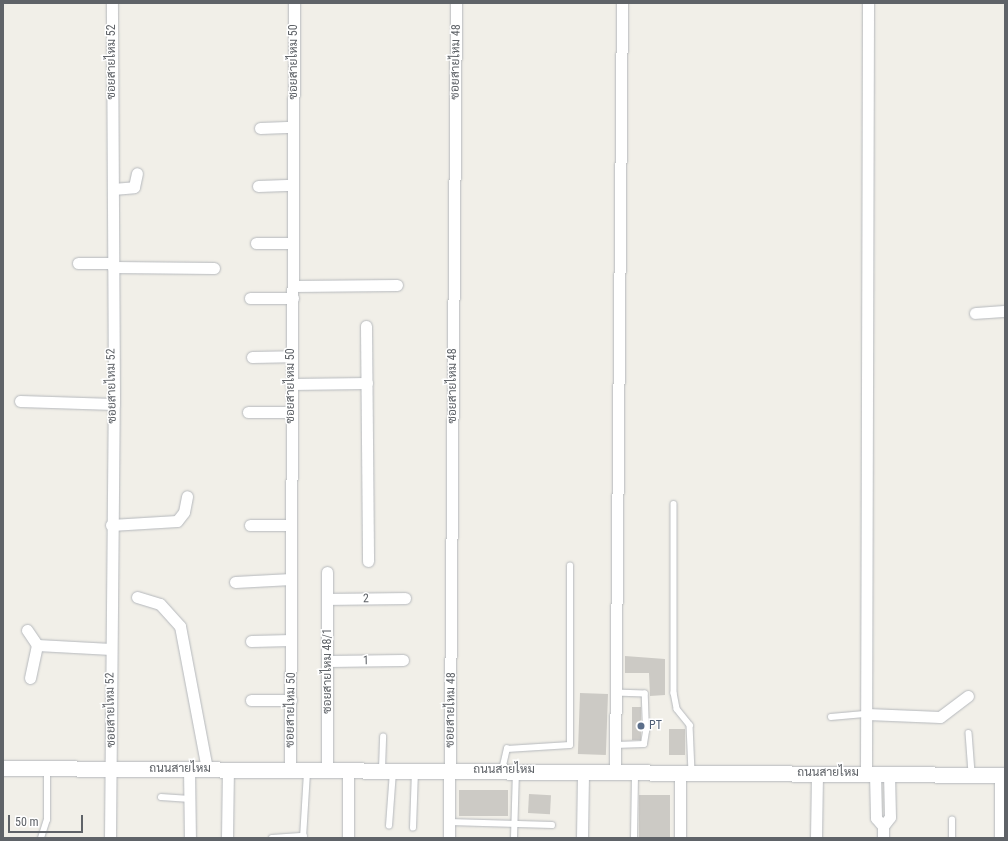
<!DOCTYPE html>
<html>
<head>
<meta charset="utf-8">
<style>
  body { margin:0 }
  #map { position:relative; width:1008px; height:841px; overflow:hidden; background:#f1efe8; font-family:"Roboto Condensed",Sarabun,sans-serif }
  div>[style] { position:absolute }
  .building>* { inset:0; background:#cccac5; transform-origin:0 0 }
  .roads { filter:drop-shadow(0 0 1px #b5b8bc) drop-shadow(0 0 1px #b5b8bc) }
  .lane>* { height:5.5px; margin:-2.75px; padding:0 2.75px; transform-origin:2.75px; border-radius:2.75px; background:#fff }
  .street>* { height:11px; margin:-5.5px; padding:0 5.5px; transform-origin:5.5px; border-radius:5.5px; background:#fff }
  .secondary>* { height:15px; margin:-7.5px; padding:0 7.5px; transform-origin:7.5px; border-radius:7.5px; background:#fff }
  .dots>* { width:11px; height:11px; translate:-50% -50%; box-sizing:border-box; border:2px solid #fff; border-radius:50% }
  span { translate:-50% -50%; white-space:nowrap; text-align:center; line-height:1.15; -webkit-text-stroke:3px #fff; paint-order:stroke }
  .street-label { font-size:12px; color:#5f6368 }
  .service-label { font-size:12px; color:#4e5e75 }
  .left { translate:0 -50%; text-align:left }
  .frame { position:absolute; inset:0; border:4px solid #5f6368; pointer-events:none }
  .scale { position:absolute; left:8px; top:815px; width:75px; height:18px; box-sizing:border-box; border:2px solid #5f6368; border-top:0; padding-left:5px; font-size:12px; line-height:14px; white-space:nowrap; color:#5f6368; -webkit-text-stroke:3px #fff; paint-order:stroke }
</style>
</head>
<body>
<div id="map">
  <div class="building">
    <i style="clip-path:polygon(625px 656px,665px 659px,665px 695px,650px 696px,649px 673px,625px 673px)"></i>
    <i style="left:580px;top:693px;width:28px;height:61px;rotate:2deg"></i>
    <i style="left:632px;top:707px;width:9px;height:33px"></i>
    <i style="left:669px;top:729px;width:16px;height:26px"></i>
    <i style="left:508px;top:790px;width:26px;height:49px;rotate:90deg"></i>
    <i style="left:529px;top:794px;width:22px;height:19px;rotate:3deg"></i>
    <i style="left:639px;top:795px;width:31px;height:43px"></i>
  </div>
  <div class="roads">
    <div class="lane">
      <i style="left:674px;top:504px;width:189px;rotate:90deg"></i>
      <i style="left:674px;top:693px;width:16px;rotate:79deg"></i>
      <i style="left:677px;top:709px;width:21px;rotate:51deg"></i>
      <i style="left:690px;top:725px;width:47px;rotate:87.6deg"></i>
      <i style="left:831px;top:717px;width:36px;rotate:-5deg"></i>
      <i style="left:969px;top:733px;width:40px;rotate:85.7deg"></i>
      <i style="left:615px;top:745px;width:29px;rotate:-2deg"></i>
      <i style="left:644px;top:744px;width:13px;rotate:-81deg"></i>
      <i style="left:646px;top:731px;width:37px;rotate:-92deg"></i>
      <i style="left:645px;top:694px;width:30px;rotate:-178deg"></i>
      <i style="left:382px;top:769px;width:32px;rotate:-88deg"></i>
      <i style="left:502px;top:770px;width:22px;rotate:-77deg"></i>
      <i style="left:507px;top:749px;width:63px;rotate:-3.6deg"></i>
      <i style="left:570px;top:745px;width:179px;rotate:-90deg"></i>
      <i style="left:161px;top:797px;width:29px;rotate:4deg"></i>
      <i style="left:449px;top:822px;width:103px;rotate:1.7deg"></i>
      <i style="left:389px;top:826px;width:55px;rotate:-85.8deg"></i>
      <i style="left:413px;top:828px;width:56px;rotate:-88deg"></i>
      <i style="left:41px;top:838px;width:19px;rotate:-72deg"></i>
      <i style="left:47px;top:820px;width:50px;rotate:-90deg"></i>
      <i style="left:272px;top:838px;width:32px;rotate:-4deg"></i>
      <i style="left:303px;top:838px;width:66px;rotate:-86.5deg"></i>
      <i style="left:514px;top:838px;width:66px;rotate:-88.3deg"></i>
      <i style="left:634px;top:838px;width:64px;rotate:-89.1deg"></i>
      <i style="left:952px;top:838px;width:18px;rotate:-90deg"></i>
    </div>
    <div class="street">
      <i style="left:260px;top:128px;width:33px;rotate:-2deg"></i>
      <i style="left:258px;top:186px;width:35px;rotate:-2deg"></i>
      <i style="left:113px;top:189px;width:21px;rotate:-5deg"></i>
      <i style="left:134px;top:187px;width:14px;rotate:-78deg"></i>
      <i style="left:256px;top:243px;width:37px"></i>
      <i style="left:78px;top:263px;width:35px"></i>
      <i style="left:113px;top:267px;width:101px;rotate:0.6deg"></i>
      <i style="left:293px;top:286px;width:104px;rotate:-0.6deg"></i>
      <i style="left:250px;top:298px;width:43px"></i>
      <i style="left:975px;top:313px;width:30px;rotate:-4deg"></i>
      <i style="left:366px;top:326px;width:235px;rotate:89.5deg"></i>
      <i style="left:252px;top:357px;width:39px;rotate:-1deg"></i>
      <i style="left:291px;top:384px;width:76px;rotate:-0.8deg"></i>
      <i style="left:20px;top:401px;width:94px;rotate:1.8deg"></i>
      <i style="left:248px;top:412px;width:43px"></i>
      <i style="left:111px;top:525px;width:66px;rotate:-3.5deg"></i>
      <i style="left:177px;top:521px;width:11px;rotate:-52deg"></i>
      <i style="left:184px;top:512px;width:16px;rotate:-79deg"></i>
      <i style="left:250px;top:525px;width:41px"></i>
      <i style="left:235px;top:582px;width:56px;rotate:-3.1deg"></i>
      <i style="left:137px;top:597px;width:24px;rotate:17deg"></i>
      <i style="left:160px;top:604px;width:30px;rotate:48deg"></i>
      <i style="left:180px;top:626px;width:146px;rotate:79.3deg"></i>
      <i style="left:328px;top:599px;width:77px;rotate:-0.7deg"></i>
      <i style="left:27px;top:630px;width:18px;rotate:56deg"></i>
      <i style="left:37px;top:645px;width:74px;rotate:3.1deg"></i>
      <i style="left:251px;top:641px;width:40px;rotate:-1.4deg"></i>
      <i style="left:328px;top:661px;width:75px;rotate:-0.8deg"></i>
      <i style="left:30px;top:678px;width:34px;rotate:-78deg"></i>
      <i style="left:251px;top:700px;width:40px"></i>
      <i style="left:867px;top:714px;width:73px;rotate:2.4deg"></i>
      <i style="left:940px;top:717px;width:35px;rotate:-37deg"></i>
      <i style="left:189px;top:769px;width:69px;rotate:89.2deg"></i>
      <i style="left:290px;top:769px;width:766px;rotate:-89.7deg"></i>
      <i style="left:327px;top:770px;width:198px;rotate:-90deg"></i>
      <i style="left:615px;top:771px;width:768px;rotate:-89.48deg"></i>
      <i style="left:680px;top:772px;width:66px;rotate:90deg"></i>
      <i style="left:866px;top:773px;width:770px;rotate:-89.85deg"></i>
      <i style="left:875px;top:773px;width:45px;rotate:88.7deg"></i>
      <i style="left:876px;top:818px;width:11px;rotate:49deg"></i>
      <i style="left:1000px;top:775px;width:63px;rotate:90deg"></i>
      <i style="left:883px;top:826px;width:11px;rotate:-52deg"></i>
      <i style="left:890px;top:817px;width:43px;rotate:-91.3deg"></i>
      <i style="left:110px;top:838px;width:438px;rotate:-89.5deg"></i>
      <i style="left:114px;top:400px;width:397px;rotate:-90.3deg"></i>
      <i style="left:227px;top:838px;width:69px;rotate:-89.2deg"></i>
      <i style="left:348px;top:838px;width:68px;rotate:-90deg"></i>
      <i style="left:449px;top:838px;width:835px;rotate:-89.52deg"></i>
      <i style="left:582px;top:838px;width:67px;rotate:-89.1deg"></i>
      <i style="left:816px;top:838px;width:65px;rotate:-89.1deg"></i>
      <i style="left:883px;top:838px;width:12px;rotate:-90deg"></i>
    </div>
    <div class="secondary">
      <i style="left:3px;top:768px;width:1002px;rotate:0.4deg"></i>
    </div>
  </div>
  <div class="dots">
    <i style="left:641px;top:726px;background:#5c6f8a"></i>
  </div>
  <div class="street-label">
    <span style="left:112px;top:62px;rotate:-90deg">ซอยสายไหม 52</span>
    <span style="left:294px;top:62px;rotate:-90deg">ซอยสายไหม 50</span>
    <span style="left:456px;top:62px;rotate:-89deg">ซอยสายไหม 48</span>
    <span style="left:112px;top:386px;rotate:-91deg">ซอยสายไหม 52</span>
    <span style="left:291px;top:386px;rotate:-90deg">ซอยสายไหม 50</span>
    <span style="left:453px;top:386px;rotate:-90deg">ซอยสายไหม 48</span>
    <span style="left:366px;top:599px;rotate:-1deg">2</span>
    <span style="left:366px;top:661px;rotate:-1deg">1</span>
    <span style="left:328px;top:671px;rotate:-90deg">ซอยสายไหม 48/1</span>
    <span style="left:111px;top:710px;rotate:-91deg">ซอยสายไหม 52</span>
    <span style="left:291px;top:710px;rotate:-89deg">ซอยสายไหม 50</span>
    <span style="left:451px;top:710px;rotate:-89deg">ซอยสายไหม 48</span>
    <span style="left:180px;top:769px">ถนนสายไหม</span>
    <span style="left:504px;top:770px">ถนนสายไหม</span>
    <span style="left:828px;top:773px">ถนนสายไหม</span>
  </div>
  <div class="service-label">
    <span class="left" style="left:649px;top:726px">PT</span>
  </div>
  <div class="frame"></div>
  <div class="scale">50 m</div>
</div>
</body>
</html>
